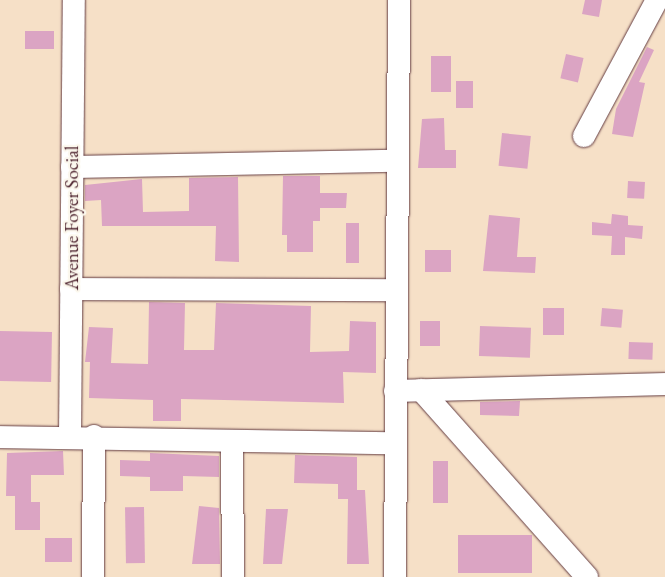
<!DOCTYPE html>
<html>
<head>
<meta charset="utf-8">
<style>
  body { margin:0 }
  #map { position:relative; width:665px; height:577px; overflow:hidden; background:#f6e0c7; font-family:"EB Garamond",serif }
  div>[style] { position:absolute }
  .building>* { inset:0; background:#dba4c3; transform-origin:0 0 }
  .roads { filter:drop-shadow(0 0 1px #643c42) drop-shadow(0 0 1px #643c42) }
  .minor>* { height:22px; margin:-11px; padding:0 11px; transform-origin:11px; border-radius:11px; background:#fff }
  span { translate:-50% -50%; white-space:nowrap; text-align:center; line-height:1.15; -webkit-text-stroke:4.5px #fbf7ec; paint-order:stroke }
  .street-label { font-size:19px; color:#4a1f2b }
</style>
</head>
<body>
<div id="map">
  <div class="building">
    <i style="clip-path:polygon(585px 0,602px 0,599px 17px,582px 14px)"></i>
    <i style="left:25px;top:31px;width:29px;height:18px"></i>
    <i style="clip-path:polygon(647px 47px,654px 50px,639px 82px,645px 83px,633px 137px,612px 134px,616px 109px)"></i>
    <i style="left:566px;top:54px;width:18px;height:25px;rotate:13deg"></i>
    <i style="left:431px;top:56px;width:20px;height:36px"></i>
    <i style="left:456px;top:81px;width:17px;height:27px"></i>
    <i style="clip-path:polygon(444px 118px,445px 150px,456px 150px,456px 168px,418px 168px,422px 119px)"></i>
    <i style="left:502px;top:133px;width:29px;height:33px;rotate:6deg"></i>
    <i style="clip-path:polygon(283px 176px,320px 176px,320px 193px,347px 193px,346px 208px,320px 208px,320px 221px,313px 221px,313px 252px,287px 252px,287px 235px,282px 235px)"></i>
    <i style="clip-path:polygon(238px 177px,239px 262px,215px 261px,216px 226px,102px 226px,101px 200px,85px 201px,85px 185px,142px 179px,143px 212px,189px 211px,189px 178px)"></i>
    <i style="left:628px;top:181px;width:17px;height:17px;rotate:3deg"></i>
    <i style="clip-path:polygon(612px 214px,628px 216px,628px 225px,643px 226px,642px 239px,625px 237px,625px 255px,611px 255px,612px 236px,592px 235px,592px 222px,611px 224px)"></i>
    <i style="clip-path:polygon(489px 215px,520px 218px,517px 257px,536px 257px,535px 273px,483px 271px)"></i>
    <i style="left:346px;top:223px;width:13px;height:40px"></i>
    <i style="left:425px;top:250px;width:26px;height:22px"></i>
    <i style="clip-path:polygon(149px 302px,185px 303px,184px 350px,214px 350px,216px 303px,311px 306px,310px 352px,349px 351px,350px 321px,376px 322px,376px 373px,343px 372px,344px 403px,181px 399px,181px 421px,153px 421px,153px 400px,89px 398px,90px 362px,85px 362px,89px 327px,113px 328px,111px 363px,148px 364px)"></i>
    <i style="left:543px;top:308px;width:21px;height:27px"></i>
    <i style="left:602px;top:308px;width:21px;height:18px;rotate:5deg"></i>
    <i style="left:420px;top:321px;width:20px;height:25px"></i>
    <i style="left:480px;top:326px;width:51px;height:30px;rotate:2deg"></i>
    <i style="left:0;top:331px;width:52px;height:50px;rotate:1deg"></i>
    <i style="left:629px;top:342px;width:24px;height:17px;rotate:2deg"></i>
    <i style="clip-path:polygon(520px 401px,519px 416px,480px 415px,480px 402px)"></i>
    <i style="clip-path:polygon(63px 451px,64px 475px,31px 475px,31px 502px,40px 502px,40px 530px,15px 530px,15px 496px,6px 496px,7px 453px)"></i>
    <i style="clip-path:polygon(150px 453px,219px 456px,219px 477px,183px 476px,183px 491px,150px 491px,150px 477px,120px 476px,120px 460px,150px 461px)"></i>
    <i style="clip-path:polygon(295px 455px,357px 457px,357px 490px,365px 490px,369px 564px,347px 564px,348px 499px,338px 499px,338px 484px,294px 483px)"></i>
    <i style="left:433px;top:461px;width:15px;height:42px"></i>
    <i style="clip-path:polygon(199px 506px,219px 508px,220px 564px,192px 564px)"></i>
    <i style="left:144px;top:507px;width:56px;height:19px;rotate:89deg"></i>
    <i style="clip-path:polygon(266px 509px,288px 509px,282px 564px,263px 564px)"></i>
    <i style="left:458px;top:535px;width:74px;height:38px"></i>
    <i style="left:45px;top:538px;width:27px;height:24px"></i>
  </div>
  <div class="roads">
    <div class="minor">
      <i style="left:584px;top:136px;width:154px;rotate:-61.8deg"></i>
      <i style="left:72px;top:167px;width:324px;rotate:-1.1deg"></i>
      <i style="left:71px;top:289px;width:326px;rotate:0.2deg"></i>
      <i style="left:421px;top:390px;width:250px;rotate:48.4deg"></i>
      <i style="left:395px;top:391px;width:270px;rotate:-1.5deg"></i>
      <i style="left:70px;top:436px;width:436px;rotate:-89.5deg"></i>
      <i style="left:0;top:437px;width:395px;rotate:0.9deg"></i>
      <i style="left:232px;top:441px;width:136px;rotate:89.6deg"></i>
      <i style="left:93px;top:577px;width:141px;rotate:-89.6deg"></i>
      <i style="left:395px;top:577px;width:577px;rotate:-89.6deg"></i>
    </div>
  </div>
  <div class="street-label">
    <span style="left:72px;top:218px;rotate:-90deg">Avenue Foyer Social</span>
  </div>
</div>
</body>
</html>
